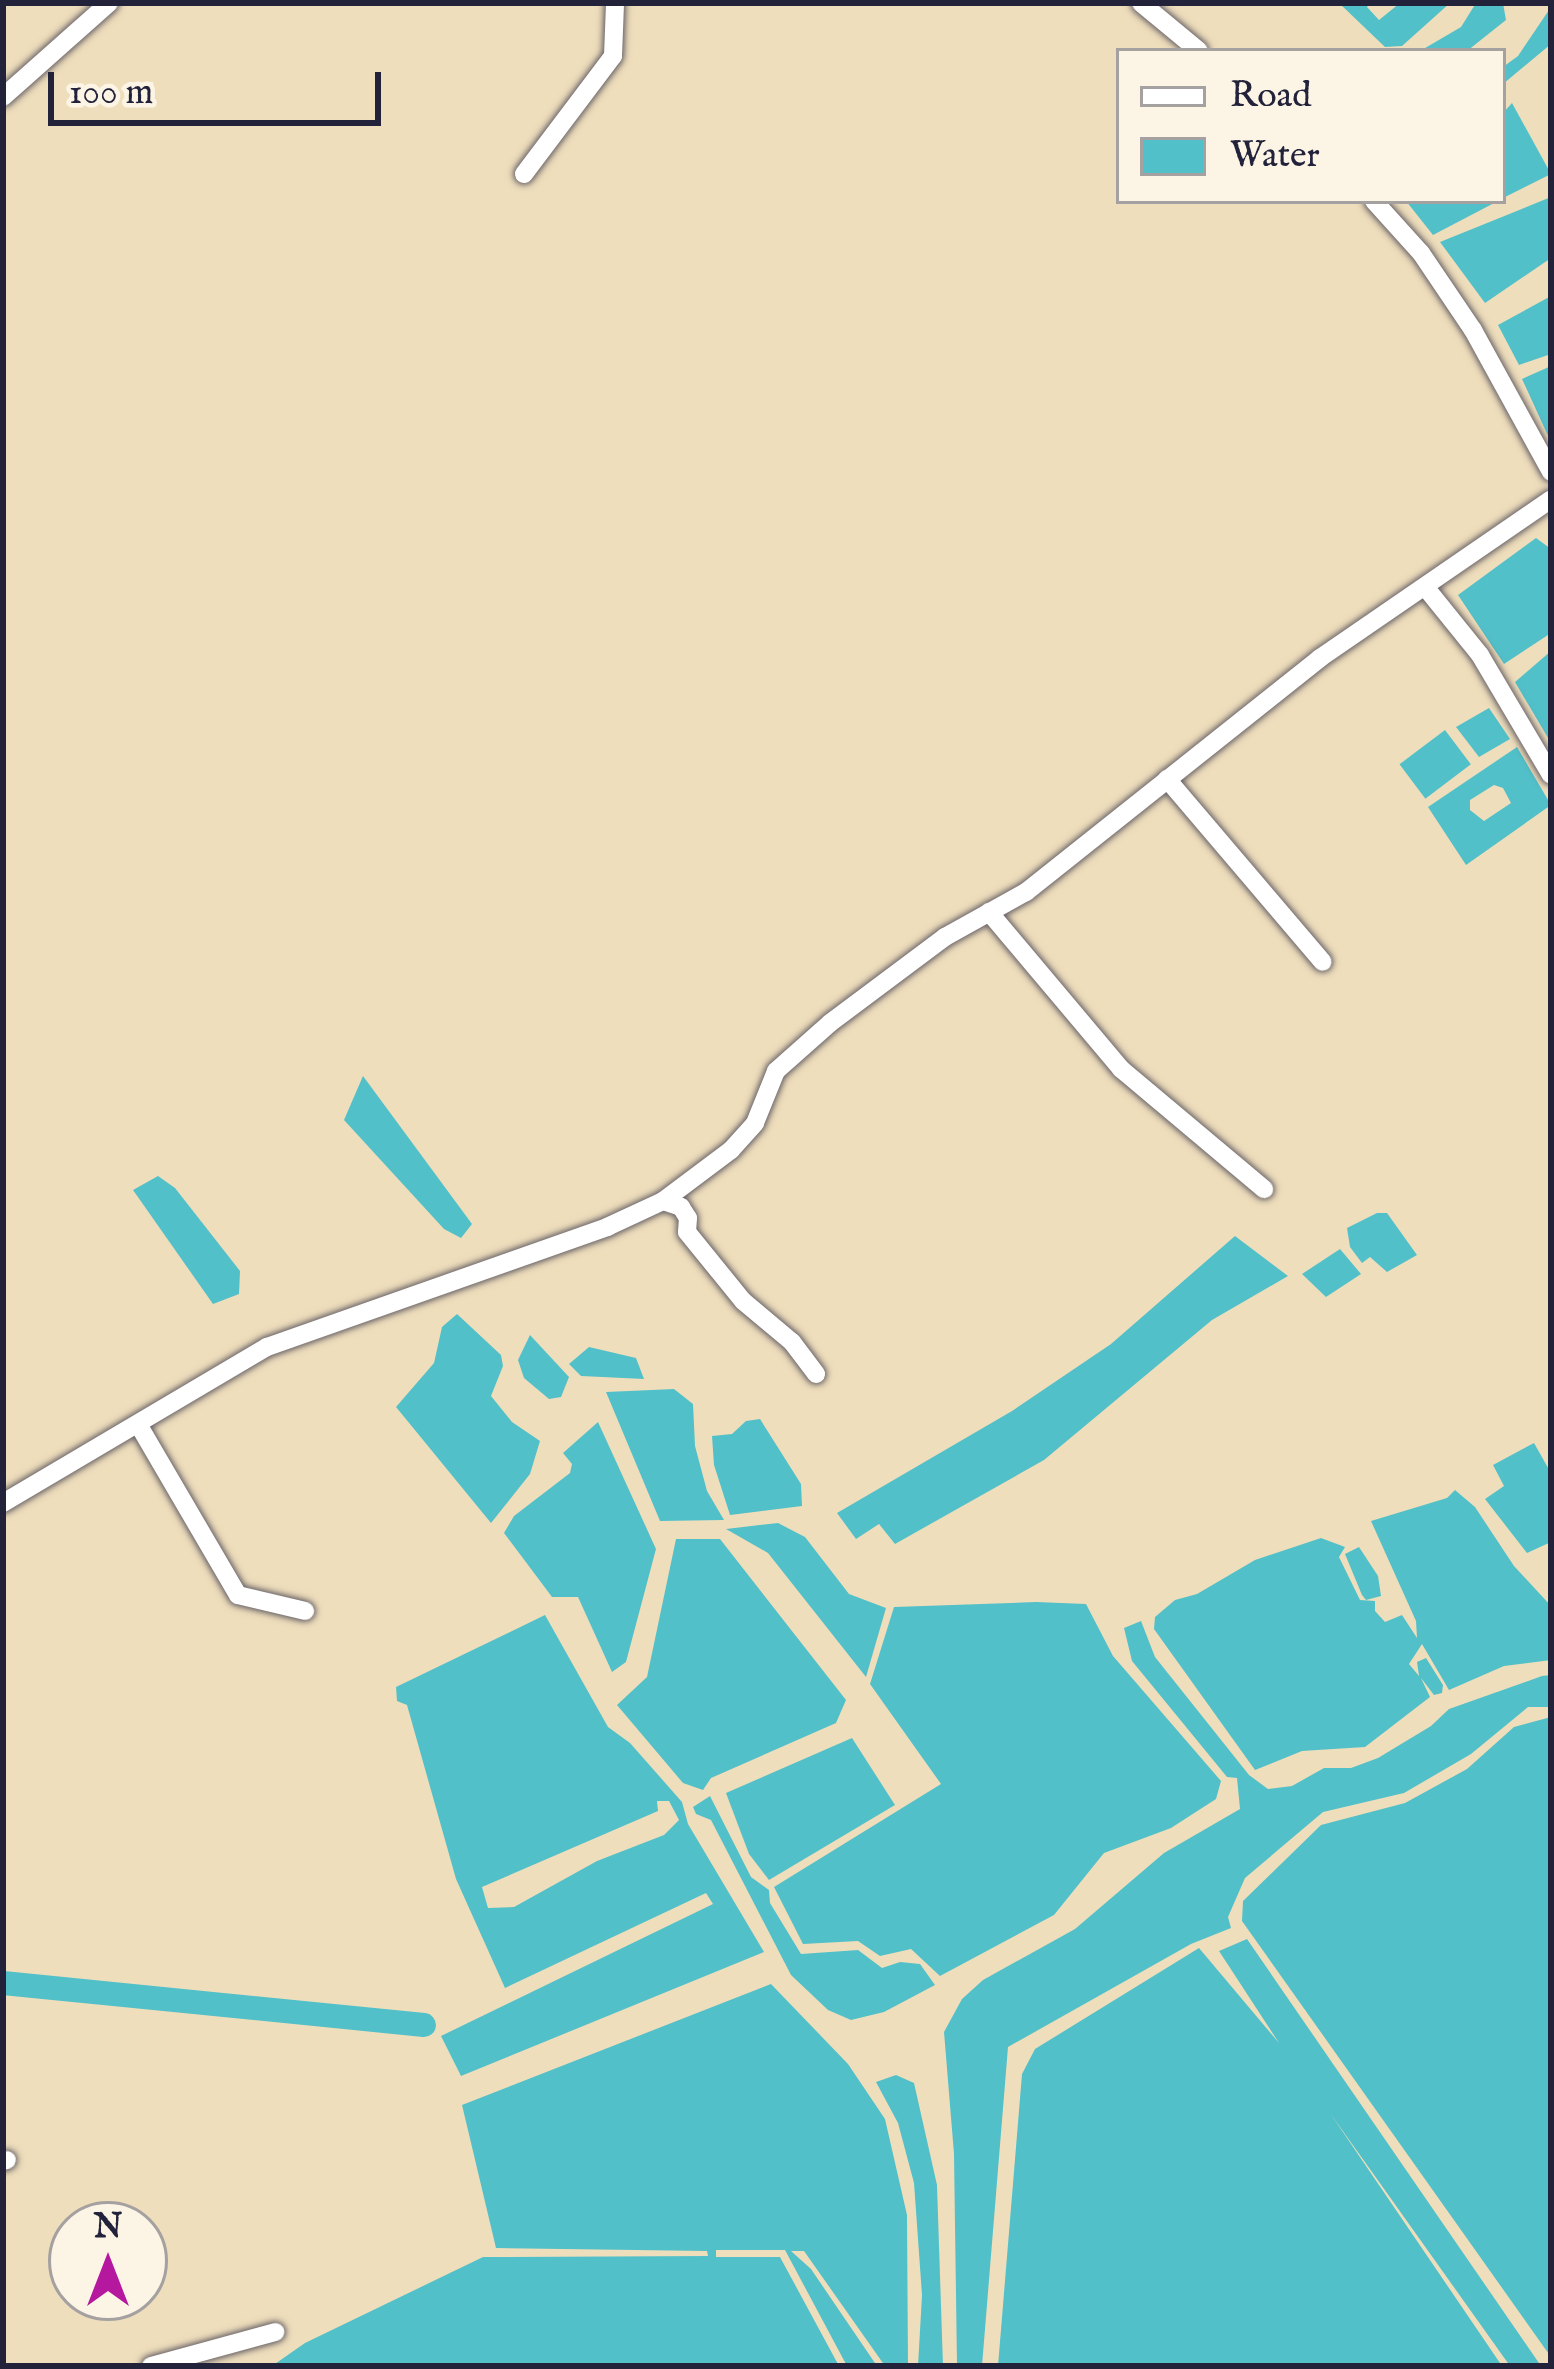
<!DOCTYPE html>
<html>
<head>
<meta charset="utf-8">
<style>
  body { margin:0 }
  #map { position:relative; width:1554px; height:2369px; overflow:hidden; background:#efdebc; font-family:"IM FELL English",serif }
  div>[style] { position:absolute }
  .water>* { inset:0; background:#52c0c9; transform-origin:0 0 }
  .canal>* { height:24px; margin:-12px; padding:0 12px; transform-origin:12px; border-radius:12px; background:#52c0c9 }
  .roads { filter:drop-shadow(0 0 3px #6a6468) drop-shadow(0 0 3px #6a6468) }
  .minor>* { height:18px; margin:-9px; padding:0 9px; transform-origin:9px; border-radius:9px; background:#fff }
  span { translate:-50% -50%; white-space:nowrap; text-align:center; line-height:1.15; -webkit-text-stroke:9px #fcf5e5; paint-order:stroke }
  .frame { position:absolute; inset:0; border:6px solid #22223b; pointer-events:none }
  .legend { position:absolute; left:1116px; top:48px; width:390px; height:156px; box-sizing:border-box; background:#fcf5e5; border:3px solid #a5a1a1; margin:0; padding:15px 21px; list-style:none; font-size:36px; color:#22223b }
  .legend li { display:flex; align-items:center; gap:24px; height:60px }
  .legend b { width:60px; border:3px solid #a5a1a1 }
  .north { position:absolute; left:48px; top:2201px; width:120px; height:120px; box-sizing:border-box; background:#fcf5e5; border:3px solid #a5a1a1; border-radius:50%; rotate:0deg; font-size:33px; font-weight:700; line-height:48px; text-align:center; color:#22223b }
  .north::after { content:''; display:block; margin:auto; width:42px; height:54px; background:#b5179e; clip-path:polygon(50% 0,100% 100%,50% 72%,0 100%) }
  .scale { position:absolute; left:48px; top:72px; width:333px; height:54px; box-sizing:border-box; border:6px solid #22223b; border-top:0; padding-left:15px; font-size:36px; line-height:42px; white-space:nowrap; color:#22223b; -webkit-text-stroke:9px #fcf5e5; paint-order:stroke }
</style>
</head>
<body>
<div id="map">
  <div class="water">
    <i style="clip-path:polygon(1339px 3px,1370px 3px,1367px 7px,1379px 20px,1400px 3px,1450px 3px,1402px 46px,1385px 47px)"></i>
    <i style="clip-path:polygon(1476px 3px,1503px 3px,1506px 20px,1467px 51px,1420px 51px,1461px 27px)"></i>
    <i style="clip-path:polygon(1551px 7px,1551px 44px,1503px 84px,1503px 67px,1518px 56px)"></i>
    <i style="clip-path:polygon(1512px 103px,1551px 174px,1503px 198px,1503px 113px)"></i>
    <i style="clip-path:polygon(1551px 197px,1551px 258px,1485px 303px,1440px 242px)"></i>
    <i style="clip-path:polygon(1406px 201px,1498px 201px,1433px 235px)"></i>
    <i style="clip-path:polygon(1551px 296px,1551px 354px,1519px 365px,1498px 325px)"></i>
    <i style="clip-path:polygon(1551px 366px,1551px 437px,1549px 438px,1522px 379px)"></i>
    <i style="clip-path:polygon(1536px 538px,1551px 549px,1551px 633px,1504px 664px,1458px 595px)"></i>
    <i style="clip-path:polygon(1551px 651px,1551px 743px,1515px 682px)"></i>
    <i style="clip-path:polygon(1489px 708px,1510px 739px,1479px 757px,1456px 727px)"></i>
    <i style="left:1445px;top:730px;width:43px;height:57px;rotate:53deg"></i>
    <i style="clip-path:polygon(evenodd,1517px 747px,1551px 805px,1466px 865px,1428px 807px,1517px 747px,1494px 785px,1503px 788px,1511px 803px,1484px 821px,1470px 810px,1470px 800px,1494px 785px)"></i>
    <i style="clip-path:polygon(363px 1076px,472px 1224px,461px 1238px,444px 1229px,344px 1120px)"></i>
    <i style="clip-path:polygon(158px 1176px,175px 1188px,240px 1271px,239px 1294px,213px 1304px,133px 1190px)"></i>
    <i style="clip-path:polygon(1377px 1213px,1387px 1213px,1417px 1255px,1387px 1272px,1370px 1257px,1362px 1263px,1350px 1247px,1347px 1228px)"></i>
    <i style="clip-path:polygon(1235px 1236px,1288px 1276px,1212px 1320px,1044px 1460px,895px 1544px,879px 1524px,856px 1539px,837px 1513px,1012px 1411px,1111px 1344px)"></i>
    <i style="clip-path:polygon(1340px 1249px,1361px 1274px,1326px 1297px,1302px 1274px)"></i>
    <i style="clip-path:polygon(457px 1314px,501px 1355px,503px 1366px,491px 1396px,512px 1422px,540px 1441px,530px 1474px,491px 1523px,396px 1407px,434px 1363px,442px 1327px)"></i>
    <i style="clip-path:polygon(530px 1335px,569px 1377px,561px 1397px,549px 1399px,524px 1378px,518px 1360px)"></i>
    <i style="clip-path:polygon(589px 1347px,636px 1358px,644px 1379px,581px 1376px,569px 1364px)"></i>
    <i style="clip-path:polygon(674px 1389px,693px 1404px,695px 1446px,707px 1491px,724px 1520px,660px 1521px,606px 1392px)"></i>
    <i style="clip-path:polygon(760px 1419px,801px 1484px,802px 1506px,730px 1515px,714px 1465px,712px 1436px,732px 1434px,746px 1421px)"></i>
    <i style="clip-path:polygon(598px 1422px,656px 1549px,626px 1662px,612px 1672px,578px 1597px,552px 1597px,504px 1533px,514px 1516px,570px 1473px,572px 1464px,563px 1453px)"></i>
    <i style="clip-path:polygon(1534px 1443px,1551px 1473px,1551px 1542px,1527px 1553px,1485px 1499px,1504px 1486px,1493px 1465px)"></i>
    <i style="clip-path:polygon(1455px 1490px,1475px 1507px,1514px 1566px,1551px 1606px,1551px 1660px,1504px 1666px,1449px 1690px,1422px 1644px,1409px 1664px,1419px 1676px,1417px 1662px,1426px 1658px,1443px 1685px,1442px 1693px,1434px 1695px,1421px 1678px,1430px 1697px,1365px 1747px,1302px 1751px,1255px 1770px,1154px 1629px,1155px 1617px,1175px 1600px,1197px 1594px,1255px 1560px,1321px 1538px,1345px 1547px,1339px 1557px,1360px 1600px,1375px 1601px,1375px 1611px,1385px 1622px,1402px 1615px,1417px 1638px,1416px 1621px,1371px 1521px,1447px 1498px)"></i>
    <i style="clip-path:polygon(778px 1523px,805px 1537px,849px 1594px,886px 1608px,866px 1677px,768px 1553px,726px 1529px)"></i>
    <i style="clip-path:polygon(676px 1539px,720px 1539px,846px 1700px,836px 1723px,711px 1778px,703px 1790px,683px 1783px,617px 1705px,647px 1677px)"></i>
    <i style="clip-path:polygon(1359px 1547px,1378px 1576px,1381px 1596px,1366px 1600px,1362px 1595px,1345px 1554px)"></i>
    <i style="clip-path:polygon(1036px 1602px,1086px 1604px,1113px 1656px,1221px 1781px,1216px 1799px,1171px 1828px,1104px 1853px,1054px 1915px,940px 1976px,911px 1949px,880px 1956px,858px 1941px,803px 1944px,774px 1887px,941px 1784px,870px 1684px,894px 1607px)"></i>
    <i style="clip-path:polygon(evenodd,545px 1615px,608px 1727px,630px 1743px,682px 1802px,688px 1824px,764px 1952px,461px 2076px,441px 2036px,713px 1904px,706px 1893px,505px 1988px,456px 1879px,407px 1705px,397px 1701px,396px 1687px,545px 1615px,657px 1801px,669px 1801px,679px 1820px,664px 1835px,597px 1861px,514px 1907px,488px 1908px,482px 1887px,658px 1811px,657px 1801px)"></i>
    <i style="clip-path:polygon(1141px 1621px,1155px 1657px,1249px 1775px,1268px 1789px,1292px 1786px,1324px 1768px,1351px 1768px,1378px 1758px,1431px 1726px,1449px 1709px,1542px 1676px,1551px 1675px,1551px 1707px,1528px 1707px,1471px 1754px,1404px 1793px,1323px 1812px,1245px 1878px,1228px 1917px,1231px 1928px,1191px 1944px,1008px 2047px,982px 2366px,957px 2366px,954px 2154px,944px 2032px,962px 1999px,983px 1980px,1075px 1929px,1164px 1853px,1240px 1809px,1237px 1778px,1227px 1777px,1132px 1661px,1124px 1628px)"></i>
    <i style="clip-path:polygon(1551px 1717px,1551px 2357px,1242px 1921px,1243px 1901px,1321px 1825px,1405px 1803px,1467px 1769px,1514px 1727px)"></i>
    <i style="clip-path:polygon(852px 1738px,895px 1805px,769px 1880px,749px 1854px,726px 1793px)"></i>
    <i style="clip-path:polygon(710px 1796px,751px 1877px,769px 1890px,770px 1903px,801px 1954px,858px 1950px,882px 1968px,900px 1962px,920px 1964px,935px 1985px,884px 2012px,851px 2020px,828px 2010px,791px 1975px,711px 1820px,696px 1814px,693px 1807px)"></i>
    <i style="clip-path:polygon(1247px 1939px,1541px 2366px,1510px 2366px,1330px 2113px,1502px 2366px,998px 2366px,1022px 2074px,1035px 2049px,1199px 1948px,1279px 2043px,1219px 1951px)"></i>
    <i style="clip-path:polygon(771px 1984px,848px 2064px,885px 2119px,907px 2215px,908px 2366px,885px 2366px,804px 2251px,791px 2251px,811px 2269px,877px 2366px,847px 2366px,785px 2250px,716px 2250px,716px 2257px,780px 2257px,839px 2366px,272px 2366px,305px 2343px,483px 2257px,708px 2256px,707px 2251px,496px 2248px,462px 2105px)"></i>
    <i style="clip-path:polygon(896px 2075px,914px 2083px,937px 2185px,943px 2366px,918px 2366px,922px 2295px,914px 2183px,898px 2123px,876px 2082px)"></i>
  </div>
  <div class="canal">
    <i style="left:3px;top:1983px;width:423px;rotate:5.7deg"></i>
  </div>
  <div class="roads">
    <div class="minor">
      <i style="left:1141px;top:3px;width:75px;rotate:39.6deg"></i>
      <i style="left:3px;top:97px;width:142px;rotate:-41.6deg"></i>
      <i style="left:524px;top:174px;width:148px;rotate:-53deg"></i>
      <i style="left:613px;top:56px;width:53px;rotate:-87.8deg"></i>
      <i style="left:1374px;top:201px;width:70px;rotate:47.9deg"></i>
      <i style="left:1421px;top:253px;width:93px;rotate:56deg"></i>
      <i style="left:1473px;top:330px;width:162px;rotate:61.2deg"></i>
      <i style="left:1426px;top:588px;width:86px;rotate:51.1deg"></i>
      <i style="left:1480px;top:655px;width:139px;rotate:59.4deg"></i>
      <i style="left:1167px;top:779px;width:240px;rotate:49.6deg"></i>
      <i style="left:989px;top:912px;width:205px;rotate:49.9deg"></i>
      <i style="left:1121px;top:1069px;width:187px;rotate:40deg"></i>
      <i style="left:663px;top:1201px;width:19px;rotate:18deg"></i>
      <i style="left:681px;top:1207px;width:13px;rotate:58deg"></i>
      <i style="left:688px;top:1218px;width:14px;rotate:94deg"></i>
      <i style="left:687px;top:1232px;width:89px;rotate:50.9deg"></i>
      <i style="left:743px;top:1301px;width:64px;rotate:39.9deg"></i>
      <i style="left:792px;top:1342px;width:40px;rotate:53deg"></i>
      <i style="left:138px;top:1424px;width:198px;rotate:59.7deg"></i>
      <i style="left:238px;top:1595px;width:69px;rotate:13.4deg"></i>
      <i style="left:3px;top:1503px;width:307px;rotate:-30.6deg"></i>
      <i style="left:267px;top:1347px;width:361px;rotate:-19.4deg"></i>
      <i style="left:607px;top:1227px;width:62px;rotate:-24.9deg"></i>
      <i style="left:663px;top:1201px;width:85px;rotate:-36.9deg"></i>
      <i style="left:731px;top:1150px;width:36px;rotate:-48deg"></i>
      <i style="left:755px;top:1123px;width:56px;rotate:-68deg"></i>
      <i style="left:776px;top:1071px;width:72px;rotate:-41.6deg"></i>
      <i style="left:830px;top:1023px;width:144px;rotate:-36.8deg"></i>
      <i style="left:945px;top:937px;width:93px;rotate:-29.1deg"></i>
      <i style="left:1026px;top:892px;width:376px;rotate:-38.5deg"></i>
      <i style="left:1320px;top:658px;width:280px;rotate:-34.5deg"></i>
      <i style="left:3px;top:2161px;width:4px;rotate:-14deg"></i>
      <i style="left:151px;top:2366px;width:129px;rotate:-15.3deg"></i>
    </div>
  </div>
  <div class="frame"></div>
  <ul class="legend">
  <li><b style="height:15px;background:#fff"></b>Road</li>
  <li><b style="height:33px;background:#52c0c9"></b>Water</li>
  </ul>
  <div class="north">N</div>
  <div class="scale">100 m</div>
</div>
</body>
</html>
